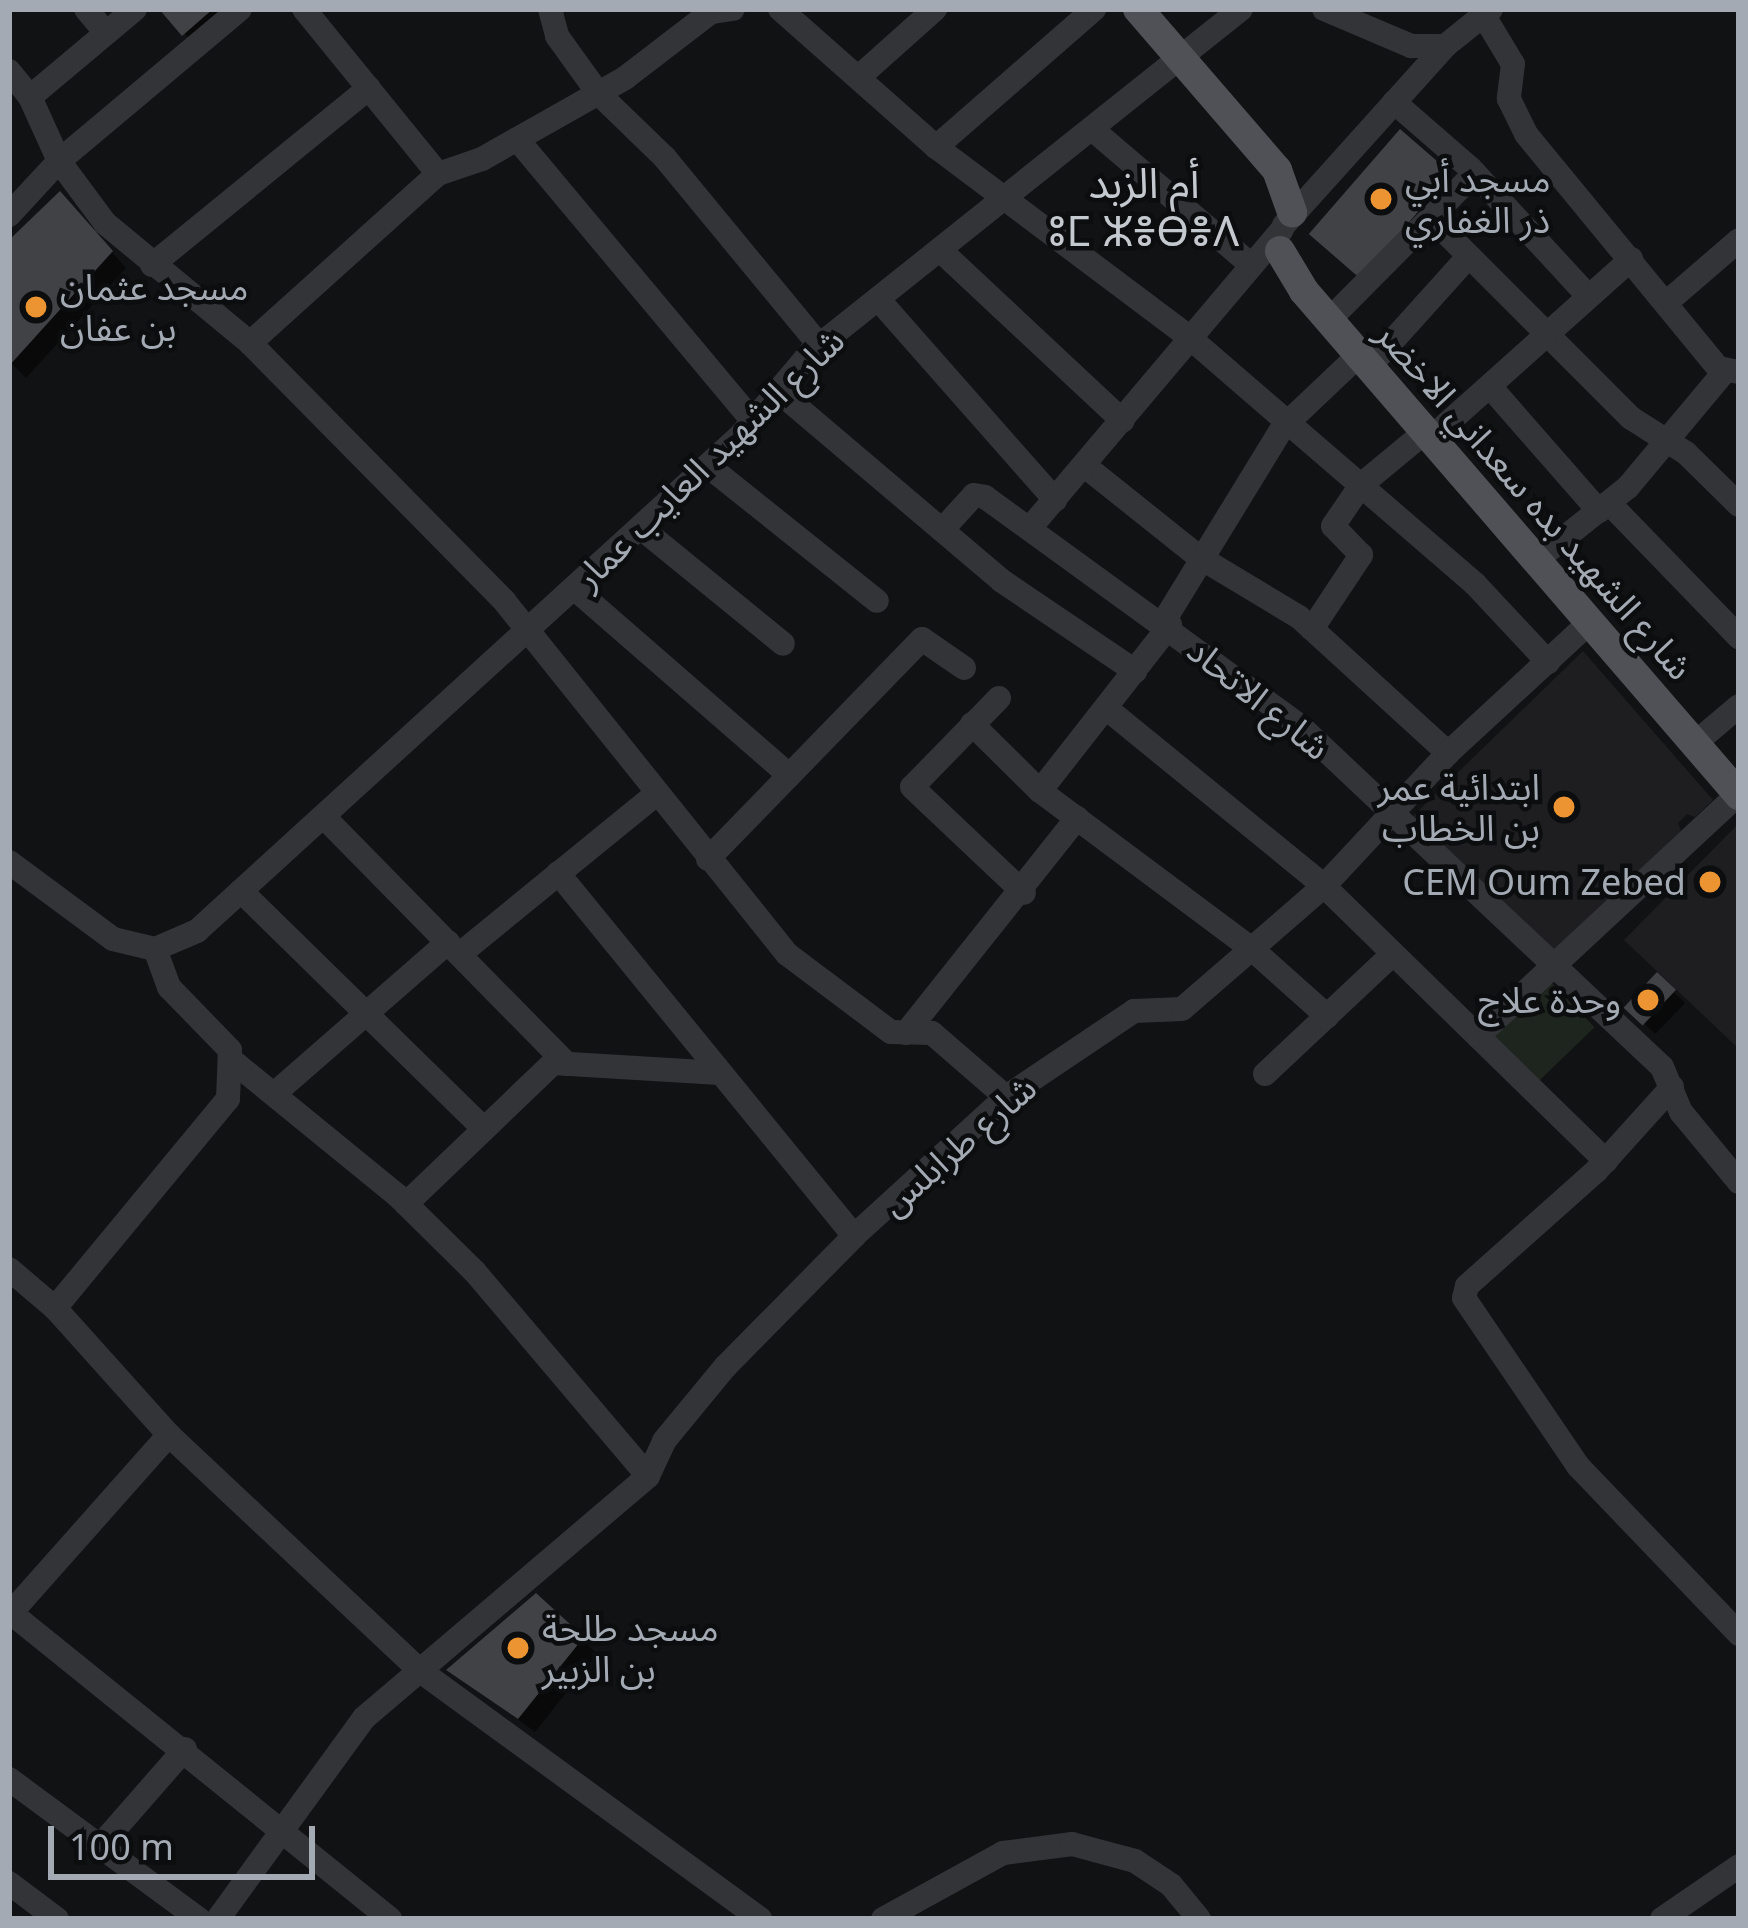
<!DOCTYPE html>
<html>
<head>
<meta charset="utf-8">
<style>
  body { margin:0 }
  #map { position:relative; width:1748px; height:1928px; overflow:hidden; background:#111213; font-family:"Noto Sans","Noto Sans Arabic","Noto Sans Tifinagh",sans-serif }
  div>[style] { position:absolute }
  .built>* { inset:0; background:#1e1e20 }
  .green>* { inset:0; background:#1e251e; transform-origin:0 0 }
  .shadow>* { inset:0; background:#0007; transform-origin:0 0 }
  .building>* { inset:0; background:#404246; transform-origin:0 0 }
  .minor>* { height:24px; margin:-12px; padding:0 12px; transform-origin:12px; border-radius:12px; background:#333438 }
  .major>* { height:30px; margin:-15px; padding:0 15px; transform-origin:15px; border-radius:15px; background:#4f5157 }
  .dots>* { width:33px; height:33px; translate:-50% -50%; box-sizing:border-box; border:6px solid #0c0d0e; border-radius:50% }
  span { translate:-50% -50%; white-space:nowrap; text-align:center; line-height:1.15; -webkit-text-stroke:9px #0c0d0e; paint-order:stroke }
  .poi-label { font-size:36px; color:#a3aab3 }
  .left { translate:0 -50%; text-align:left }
  .right { translate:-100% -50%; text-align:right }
  .street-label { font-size:36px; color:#a3aab3 }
  .quarter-label { font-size:42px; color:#c4c9cf }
  .frame { position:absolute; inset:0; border:12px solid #a3aab3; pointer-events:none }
  .scale { position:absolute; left:48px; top:1826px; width:267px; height:54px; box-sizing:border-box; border:6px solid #a3aab3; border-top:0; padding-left:15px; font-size:36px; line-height:42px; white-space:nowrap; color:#a3aab3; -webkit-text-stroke:9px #0c0d0e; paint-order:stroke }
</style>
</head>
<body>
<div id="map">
  <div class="built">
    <i style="clip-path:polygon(1583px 651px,1713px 800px,1695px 817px,1687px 814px,1678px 823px,1681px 831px,1550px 953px,1411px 818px)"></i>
    <i style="clip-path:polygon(1739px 823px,1739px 1049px,1624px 940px)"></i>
  </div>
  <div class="green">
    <i style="left:1548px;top:979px;width:67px;height:82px;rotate:46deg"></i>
  </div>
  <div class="shadow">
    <i style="clip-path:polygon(163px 9px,218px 9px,225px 18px,195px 45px)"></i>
    <i style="left:1449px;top:176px;width:21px;height:144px;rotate:43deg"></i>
    <i style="clip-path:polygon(75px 210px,126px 268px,26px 378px,9px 361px,9px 244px)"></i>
    <i style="left:1657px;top:976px;width:39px;height:43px;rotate:44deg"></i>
    <i style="clip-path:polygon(582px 1639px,597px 1654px,535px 1732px,451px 1670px)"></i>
  </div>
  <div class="building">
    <i style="clip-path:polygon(159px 9px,213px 9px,182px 36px)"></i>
    <i style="left:1400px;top:129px;width:68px;height:139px;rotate:41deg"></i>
    <i style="clip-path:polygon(60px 191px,113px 251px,9px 366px,9px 240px)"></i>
    <i style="left:1657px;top:972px;width:26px;height:49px;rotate:43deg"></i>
    <i style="clip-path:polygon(536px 1593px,584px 1637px,518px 1719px,446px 1670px)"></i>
  </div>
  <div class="minor">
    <i style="left:86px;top:9px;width:31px;rotate:50deg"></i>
    <i style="left:304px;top:9px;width:213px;rotate:50.9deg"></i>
    <i style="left:550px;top:9px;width:28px;rotate:75deg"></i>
    <i style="left:557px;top:36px;width:70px;rotate:54.3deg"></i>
    <i style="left:598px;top:93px;width:93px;rotate:44.1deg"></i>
    <i style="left:665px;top:158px;width:242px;rotate:50.5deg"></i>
    <i style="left:780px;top:9px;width:208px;rotate:41.5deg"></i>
    <i style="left:936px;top:147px;width:318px;rotate:36.9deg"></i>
    <i style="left:1190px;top:338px;width:376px;rotate:40.8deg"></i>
    <i style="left:1475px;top:584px;width:107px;rotate:46.9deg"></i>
    <i style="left:1324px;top:9px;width:95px;rotate:23deg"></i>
    <i style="left:1411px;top:46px;width:34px"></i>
    <i style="left:1484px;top:16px;width:56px;rotate:58.9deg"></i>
    <i style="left:1513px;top:64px;width:35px;rotate:97deg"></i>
    <i style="left:1509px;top:99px;width:39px;rotate:64deg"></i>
    <i style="left:1526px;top:134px;width:303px;rotate:50.6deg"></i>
    <i style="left:1718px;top:368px;width:21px;rotate:11deg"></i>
    <i style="left:9px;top:71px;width:33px;rotate:51deg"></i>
    <i style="left:30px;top:97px;width:70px;rotate:65.6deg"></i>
    <i style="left:59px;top:161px;width:77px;rotate:53.4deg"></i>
    <i style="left:105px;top:223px;width:188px;rotate:39.6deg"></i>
    <i style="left:250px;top:343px;width:363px;rotate:45.4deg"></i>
    <i style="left:505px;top:602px;width:451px;rotate:51.3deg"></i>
    <i style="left:787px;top:954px;width:130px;rotate:36.9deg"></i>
    <i style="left:891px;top:1032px;width:41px;rotate:1.4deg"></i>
    <i style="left:932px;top:1033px;width:98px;rotate:40.9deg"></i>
    <i style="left:860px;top:76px;width:101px;rotate:-41.8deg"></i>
    <i style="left:30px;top:97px;width:137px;rotate:-40deg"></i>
    <i style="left:1394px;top:102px;width:101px;rotate:41deg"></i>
    <i style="left:1470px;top:168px;width:174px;rotate:47.3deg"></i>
    <i style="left:1092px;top:129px;width:208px;rotate:40.5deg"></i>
    <i style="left:517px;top:139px;width:368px;rotate:50.1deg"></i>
    <i style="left:936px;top:147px;width:210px;rotate:-41.1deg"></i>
    <i style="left:9px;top:215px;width:74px;rotate:-47.2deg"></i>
    <i style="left:59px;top:161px;width:236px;rotate:-40deg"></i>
    <i style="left:1432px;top:219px;width:281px;rotate:45deg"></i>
    <i style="left:1631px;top:418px;width:65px;rotate:32.5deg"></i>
    <i style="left:1686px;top:453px;width:74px;rotate:44.5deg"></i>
    <i style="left:1284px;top:225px;width:241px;rotate:-48deg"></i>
    <i style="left:1445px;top:46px;width:59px;rotate:-38.8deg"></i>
    <i style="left:940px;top:250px;width:250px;rotate:43.1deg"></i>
    <i style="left:152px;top:265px;width:280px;rotate:-39.2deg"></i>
    <i style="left:878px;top:299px;width:268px;rotate:48.6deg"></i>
    <i style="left:1666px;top:303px;width:96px;rotate:-40.8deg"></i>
    <i style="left:1329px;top:320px;width:207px;rotate:-45.2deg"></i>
    <i style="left:250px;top:343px;width:253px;rotate:-42deg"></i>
    <i style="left:438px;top:174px;width:46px;rotate:-18.8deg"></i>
    <i style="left:482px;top:159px;width:164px;rotate:-29.5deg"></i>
    <i style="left:625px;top:78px;width:108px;rotate:-37.5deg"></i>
    <i style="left:711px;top:12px;width:22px;rotate:-8deg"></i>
    <i style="left:1369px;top:367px;width:147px;rotate:-48deg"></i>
    <i style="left:1493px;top:390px;width:161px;rotate:48.8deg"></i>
    <i style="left:778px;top:391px;width:294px;rotate:40.3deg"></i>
    <i style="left:1002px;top:581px;width:161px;rotate:34.1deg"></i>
    <i style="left:1430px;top:439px;width:270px;rotate:-41.8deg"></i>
    <i style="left:708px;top:466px;width:216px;rotate:38.6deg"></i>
    <i style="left:1085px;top:466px;width:146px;rotate:38.6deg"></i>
    <i style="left:1199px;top:557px;width:117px;rotate:31deg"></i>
    <i style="left:1299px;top:617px;width:202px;rotate:42.4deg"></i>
    <i style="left:1609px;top:503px;width:187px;rotate:45.9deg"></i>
    <i style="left:641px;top:528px;width:183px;rotate:39.2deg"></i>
    <i style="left:1030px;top:528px;width:390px;rotate:-49.8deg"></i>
    <i style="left:942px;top:530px;width:47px;rotate:-47.6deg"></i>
    <i style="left:974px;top:495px;width:11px;rotate:10deg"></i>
    <i style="left:985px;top:497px;width:389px;rotate:36deg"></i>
    <i style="left:1300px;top:726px;width:497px;rotate:43.3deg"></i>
    <i style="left:1662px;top:1067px;width:49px;rotate:67.1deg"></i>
    <i style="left:1681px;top:1112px;width:91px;rotate:50.4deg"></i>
    <i style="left:1535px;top:561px;width:119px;rotate:-38.5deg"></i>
    <i style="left:1628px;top:487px;width:153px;rotate:-50.1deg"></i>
    <i style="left:575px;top:589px;width:284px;rotate:41deg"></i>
    <i style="left:1164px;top:621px;width:228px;rotate:-58.5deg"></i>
    <i style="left:1283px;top:427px;width:105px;rotate:-43.5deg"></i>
    <i style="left:1312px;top:629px;width:89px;rotate:-56.5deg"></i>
    <i style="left:1361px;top:555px;width:40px;rotate:-134deg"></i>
    <i style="left:1333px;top:526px;width:50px;rotate:-55.7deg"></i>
    <i style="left:1361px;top:485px;width:83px;rotate:-39.6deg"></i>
    <i style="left:999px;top:698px;width:124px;rotate:134.3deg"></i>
    <i style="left:912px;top:787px;width:154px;rotate:43.4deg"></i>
    <i style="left:1106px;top:708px;width:281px;rotate:39.2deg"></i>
    <i style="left:1324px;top:886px;width:394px;rotate:44.3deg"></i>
    <i style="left:972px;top:724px;width:95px;rotate:44.6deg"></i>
    <i style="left:1040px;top:791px;width:264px;rotate:36.7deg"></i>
    <i style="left:1252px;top:949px;width:101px;rotate:41.8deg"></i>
    <i style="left:1694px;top:744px;width:59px;rotate:-40.2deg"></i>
    <i style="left:1040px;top:791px;width:211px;rotate:-51.9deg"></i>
    <i style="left:324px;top:817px;width:346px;rotate:45.5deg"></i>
    <i style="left:708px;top:859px;width:307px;rotate:-45.8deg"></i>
    <i style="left:922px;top:639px;width:51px;rotate:34.6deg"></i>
    <i style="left:9px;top:862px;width:129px;rotate:36.5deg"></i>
    <i style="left:113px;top:939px;width:43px;rotate:13.4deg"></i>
    <i style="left:155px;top:949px;width:46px;rotate:-23.2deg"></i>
    <i style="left:197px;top:931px;width:736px;rotate:-42.36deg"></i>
    <i style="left:741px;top:435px;width:109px;rotate:-49.9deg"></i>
    <i style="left:811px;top:352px;width:550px;rotate:-38.58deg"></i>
    <i style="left:558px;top:873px;width:468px;rotate:50.8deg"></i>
    <i style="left:241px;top:891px;width:340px;rotate:44.4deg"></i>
    <i style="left:460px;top:954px;width:253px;rotate:-39.2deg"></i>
    <i style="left:906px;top:1033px;width:275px;rotate:-51.5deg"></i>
    <i style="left:1478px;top:1036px;width:355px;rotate:-42.9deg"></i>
    <i style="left:235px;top:1063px;width:210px;rotate:39.2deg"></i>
    <i style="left:398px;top:1196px;width:108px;rotate:44.6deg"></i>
    <i style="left:475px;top:1272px;width:267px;rotate:49.7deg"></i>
    <i style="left:1265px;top:1074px;width:175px;rotate:-43.2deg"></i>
    <i style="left:1672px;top:1087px;width:113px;rotate:132.1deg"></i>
    <i style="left:1596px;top:1171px;width:173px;rotate:138.3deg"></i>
    <i style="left:1467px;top:1286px;width:12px;rotate:104deg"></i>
    <i style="left:1464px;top:1298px;width:203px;rotate:55.8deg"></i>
    <i style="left:1578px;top:1466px;width:233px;rotate:46.2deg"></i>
    <i style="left:274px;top:1094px;width:231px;rotate:-41.1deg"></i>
    <i style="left:406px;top:1204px;width:204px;rotate:-43.8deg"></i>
    <i style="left:553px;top:1063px;width:167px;rotate:3.4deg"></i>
    <i style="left:9px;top:1269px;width:60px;rotate:40.3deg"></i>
    <i style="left:55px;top:1308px;width:171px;rotate:48.1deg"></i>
    <i style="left:169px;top:1435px;width:343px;rotate:43.2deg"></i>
    <i style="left:419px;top:1670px;width:422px;rotate:36.1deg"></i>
    <i style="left:55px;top:1308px;width:271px;rotate:-50.4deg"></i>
    <i style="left:228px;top:1099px;width:49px;rotate:-87.7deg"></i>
    <i style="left:230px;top:1050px;width:88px;rotate:-134.1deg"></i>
    <i style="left:169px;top:987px;width:40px;rotate:-110.2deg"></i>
    <i style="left:11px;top:1613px;width:487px;rotate:38.9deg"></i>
    <i style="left:9px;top:1615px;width:241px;rotate:-48.4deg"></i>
    <i style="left:9px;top:1779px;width:236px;rotate:36.4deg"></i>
    <i style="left:100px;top:1846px;width:129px;rotate:-48.8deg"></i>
    <i style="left:9px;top:1883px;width:60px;rotate:36.9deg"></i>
    <i style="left:218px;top:1919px;width:248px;rotate:-54deg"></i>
    <i style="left:364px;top:1718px;width:373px;rotate:-40.4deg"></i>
    <i style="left:648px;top:1476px;width:38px;rotate:-65deg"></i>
    <i style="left:664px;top:1441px;width:96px;rotate:-50.5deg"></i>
    <i style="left:725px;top:1367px;width:184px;rotate:-45.4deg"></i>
    <i style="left:854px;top:1236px;width:206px;rotate:-42.4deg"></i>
    <i style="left:1006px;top:1097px;width:154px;rotate:-33.9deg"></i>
    <i style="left:1134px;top:1011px;width:48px;rotate:-2.4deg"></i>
    <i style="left:1182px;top:1009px;width:188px;rotate:-40.9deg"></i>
    <i style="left:1324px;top:886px;width:182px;rotate:-47deg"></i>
    <i style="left:1448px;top:753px;width:190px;rotate:-42.7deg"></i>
    <i style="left:883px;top:1919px;width:137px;rotate:-28.8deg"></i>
    <i style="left:1003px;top:1853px;width:70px;rotate:-7.4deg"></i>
    <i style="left:1072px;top:1844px;width:65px;rotate:15.1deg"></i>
    <i style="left:1135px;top:1861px;width:43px;rotate:33.7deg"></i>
    <i style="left:1171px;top:1885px;width:44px;rotate:50.5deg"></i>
    <i style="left:1662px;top:1919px;width:93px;rotate:-34.5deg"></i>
  </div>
  <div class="major">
    <i style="left:1138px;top:9px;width:213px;rotate:49.2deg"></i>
    <i style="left:1277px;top:170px;width:45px;rotate:70.3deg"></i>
    <i style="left:1280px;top:251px;width:47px;rotate:59deg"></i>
    <i style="left:1304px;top:291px;width:666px;rotate:49.2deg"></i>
  </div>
  <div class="dots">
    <i style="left:1381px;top:199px;background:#eb9431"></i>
    <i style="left:36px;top:307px;background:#eb9431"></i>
    <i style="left:1564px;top:807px;background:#eb9431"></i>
    <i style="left:1710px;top:882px;background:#eb9431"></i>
    <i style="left:1648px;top:1000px;background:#eb9431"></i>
    <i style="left:518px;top:1648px;background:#eb9431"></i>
  </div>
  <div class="poi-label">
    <span class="left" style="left:1405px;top:199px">مسجد أبي<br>ذر الغفاري</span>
    <span class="left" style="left:60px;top:307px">مسجد عثمان<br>بن عفان</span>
    <span class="right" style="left:1540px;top:807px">ابتدائية عمر<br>بن الخطاب</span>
    <span class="right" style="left:1686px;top:882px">CEM Oum Zebed</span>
    <span class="right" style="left:1621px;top:1000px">وحدة علاج</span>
    <span class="left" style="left:542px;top:1648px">مسجد طلحة<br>بن الزبير</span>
  </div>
  <div class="street-label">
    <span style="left:709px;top:458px;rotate:-44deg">شارع الشهيد العايب عمار</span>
    <span style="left:1535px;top:500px;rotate:49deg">شارع الشهيد بده سعداني الاخضر</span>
    <span style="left:1259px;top:698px;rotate:39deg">شارع الاتحاد</span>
    <span style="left:958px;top:1145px;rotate:-41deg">شارع طرابلس</span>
  </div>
  <div class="quarter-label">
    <span style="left:1144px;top:206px">أم الزبد<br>ⵓⵎ ⵣⴻⴱⴻⴷ</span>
  </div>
  <div class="frame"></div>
  <div class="scale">100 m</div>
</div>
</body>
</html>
